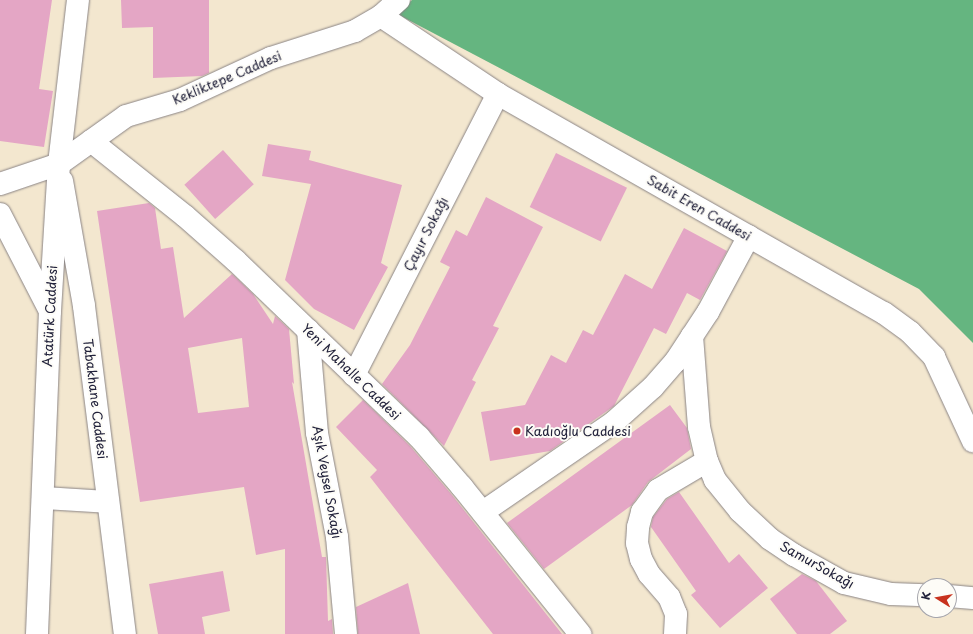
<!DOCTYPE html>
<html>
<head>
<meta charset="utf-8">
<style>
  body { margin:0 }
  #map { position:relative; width:973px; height:634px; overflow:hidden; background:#f3e7cf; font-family:"Playpen Sans",sans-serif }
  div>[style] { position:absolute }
  .forest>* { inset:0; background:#65b580 }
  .building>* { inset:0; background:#e4a6c5; transform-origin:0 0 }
  .roads { filter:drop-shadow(0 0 1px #8a8485) drop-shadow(0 0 1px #8a8485) }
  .minor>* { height:22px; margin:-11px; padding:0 11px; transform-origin:11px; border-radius:11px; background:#fff }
  .tertiary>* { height:22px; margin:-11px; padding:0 11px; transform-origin:11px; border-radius:11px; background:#fff }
  .secondary>* { height:22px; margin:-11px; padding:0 11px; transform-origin:11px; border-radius:11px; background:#fff }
  .dots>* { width:11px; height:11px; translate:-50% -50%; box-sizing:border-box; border:2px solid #fdfcf7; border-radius:50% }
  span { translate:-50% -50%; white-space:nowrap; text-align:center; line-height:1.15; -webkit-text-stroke:4px #fdfcf7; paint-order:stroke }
  .street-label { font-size:13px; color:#22223b }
  .poi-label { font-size:13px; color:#22223b }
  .left { translate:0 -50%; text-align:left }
  .north { position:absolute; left:917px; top:578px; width:40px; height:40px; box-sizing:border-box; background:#fdfcf7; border:1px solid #a5a5ac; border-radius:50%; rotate:281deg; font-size:11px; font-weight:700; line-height:16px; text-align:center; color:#22223b }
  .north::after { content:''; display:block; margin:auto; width:14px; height:18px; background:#c8321e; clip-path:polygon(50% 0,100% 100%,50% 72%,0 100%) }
</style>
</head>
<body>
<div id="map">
  <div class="forest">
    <i style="clip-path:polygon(412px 0,973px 0,973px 343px,919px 289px,397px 14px)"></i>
  </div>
  <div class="building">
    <i style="clip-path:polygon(0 0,52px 0,39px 89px,53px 91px,44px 147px,0 141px)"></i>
    <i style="clip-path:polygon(121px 0,209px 0,209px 73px,202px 76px,153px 78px,153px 27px,122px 28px)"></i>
    <i style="clip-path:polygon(268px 144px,311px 151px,309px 160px,402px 185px,381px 263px,388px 267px,354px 330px,314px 309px,285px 280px,311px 184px,262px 176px)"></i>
    <i style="left:223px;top:150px;width:46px;height:52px;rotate:48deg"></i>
    <i style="left:556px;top:153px;width:79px;height:60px;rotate:26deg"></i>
    <i style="clip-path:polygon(486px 197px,543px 227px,493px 326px,499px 328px,472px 380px,476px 382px,444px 446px,382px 384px,410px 345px,450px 267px,440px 262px,456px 230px,467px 236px)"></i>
    <i style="clip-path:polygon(evenodd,149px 203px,155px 208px,161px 249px,173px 247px,184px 318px,232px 274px,253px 294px,273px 324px,275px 316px,289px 329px,294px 384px,292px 382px,322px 557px,326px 557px,328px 621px,332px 619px,333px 634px,285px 634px,285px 549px,256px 555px,244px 487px,140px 502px,97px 211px,149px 203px,242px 338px,249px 407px,198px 413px,188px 348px,242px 338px)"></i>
    <i style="clip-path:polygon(684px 228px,727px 251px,700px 300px,687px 293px,666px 334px,654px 328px,614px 406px,550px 451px,490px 461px,481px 412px,525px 405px,551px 355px,566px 363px,583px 330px,593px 335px,625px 274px,652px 289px)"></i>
    <i style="clip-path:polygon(363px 400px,410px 446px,452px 495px,562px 634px,493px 634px,370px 477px,377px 470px,336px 427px)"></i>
    <i style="clip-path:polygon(670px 405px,687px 428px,691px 449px,648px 482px,632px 505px,544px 569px,507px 523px)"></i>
    <i style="clip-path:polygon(679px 492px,729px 563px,739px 554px,768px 588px,720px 628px,691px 595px,696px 591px,651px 527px,653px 517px,667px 499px)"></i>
    <i style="clip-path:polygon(223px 571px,230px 611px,202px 617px,205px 634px,158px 634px,149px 584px)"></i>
    <i style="clip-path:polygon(802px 574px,816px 581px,847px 621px,830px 634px,797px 634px,770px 599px)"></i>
    <i style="clip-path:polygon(408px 583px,420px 634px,358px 634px,356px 607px)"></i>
  </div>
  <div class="roads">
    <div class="minor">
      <i style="left:308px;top:330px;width:103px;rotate:85deg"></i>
      <i style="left:317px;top:433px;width:106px;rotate:79.1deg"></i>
      <i style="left:337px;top:537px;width:97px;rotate:84.7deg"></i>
      <i style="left:692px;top:336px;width:91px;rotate:85.6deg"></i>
      <i style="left:699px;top:427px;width:35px;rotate:77deg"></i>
      <i style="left:707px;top:461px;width:21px;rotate:67deg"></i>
      <i style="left:715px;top:480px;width:40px;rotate:51deg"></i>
      <i style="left:740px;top:511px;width:41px;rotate:43deg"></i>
      <i style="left:770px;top:539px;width:29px;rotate:34deg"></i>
      <i style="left:794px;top:555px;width:57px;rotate:29.2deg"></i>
      <i style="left:844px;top:583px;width:48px;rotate:13.2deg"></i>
      <i style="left:891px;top:594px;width:34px;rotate:2deg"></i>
      <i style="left:354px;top:375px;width:316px;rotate:-62.9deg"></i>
      <i style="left:483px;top:512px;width:159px;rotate:-34.5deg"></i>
      <i style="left:614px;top:422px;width:52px;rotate:-41.9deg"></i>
      <i style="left:653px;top:387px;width:33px;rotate:-49deg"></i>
      <i style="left:675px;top:362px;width:60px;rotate:-56.6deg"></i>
      <i style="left:708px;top:312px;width:86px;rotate:-61.7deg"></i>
      <i style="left:949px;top:596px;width:24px;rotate:5deg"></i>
      <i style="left:675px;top:634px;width:20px;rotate:-87deg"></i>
      <i style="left:676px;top:614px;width:18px;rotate:-112deg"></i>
      <i style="left:669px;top:597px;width:30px;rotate:-131deg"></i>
      <i style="left:649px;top:574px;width:17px;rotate:-118deg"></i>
      <i style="left:641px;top:559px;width:16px;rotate:-104deg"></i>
      <i style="left:637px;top:543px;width:16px;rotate:-86deg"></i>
      <i style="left:638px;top:527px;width:16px;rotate:-75deg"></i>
      <i style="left:642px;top:512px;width:27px;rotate:-54deg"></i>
      <i style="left:658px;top:490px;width:57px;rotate:-30.6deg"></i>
    </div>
    <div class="tertiary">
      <i style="left:381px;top:16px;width:141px;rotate:33.7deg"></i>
      <i style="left:498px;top:94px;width:444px;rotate:29.6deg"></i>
      <i style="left:884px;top:313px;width:32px;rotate:36deg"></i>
      <i style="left:910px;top:332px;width:35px;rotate:46deg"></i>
      <i style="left:934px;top:357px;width:93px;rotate:65.1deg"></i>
      <i style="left:91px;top:141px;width:120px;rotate:38.6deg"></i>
      <i style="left:185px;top:216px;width:68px;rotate:41.4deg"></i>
      <i style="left:236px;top:261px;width:254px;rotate:43.9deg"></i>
      <i style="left:419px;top:437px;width:66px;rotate:49.3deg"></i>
      <i style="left:462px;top:487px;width:189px;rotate:51.2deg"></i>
      <i style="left:62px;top:181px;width:127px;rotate:80deg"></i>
      <i style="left:84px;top:306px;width:331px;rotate:82.9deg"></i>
      <i style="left:0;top:184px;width:62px;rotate:-18.7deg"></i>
      <i style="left:59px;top:164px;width:82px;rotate:-35.6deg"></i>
      <i style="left:126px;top:116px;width:56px;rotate:-16.5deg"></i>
      <i style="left:180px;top:100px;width:100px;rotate:-24.8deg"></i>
      <i style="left:271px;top:58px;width:88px;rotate:-17.8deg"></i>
      <i style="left:355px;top:31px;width:30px;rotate:-30deg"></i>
      <i style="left:381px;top:16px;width:24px;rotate:-42deg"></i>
      <i style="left:0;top:214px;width:109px;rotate:62.7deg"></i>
      <i style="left:43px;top:498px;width:65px;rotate:3.5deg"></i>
    </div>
    <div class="secondary">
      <i style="left:37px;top:634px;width:323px;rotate:-87.7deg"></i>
      <i style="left:50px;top:311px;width:147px;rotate:-86.5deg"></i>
      <i style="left:59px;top:164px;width:165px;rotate:-83.4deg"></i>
    </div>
  </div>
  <div class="dots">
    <i style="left:517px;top:431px;background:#c8321e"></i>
  </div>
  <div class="street-label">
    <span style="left:227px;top:78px;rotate:-23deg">Kekliktepe Caddesi</span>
    <span style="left:699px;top:208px;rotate:30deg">Sabit Eren Caddesi</span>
    <span style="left:426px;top:234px;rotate:-63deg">Çayır Sokağı</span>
    <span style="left:50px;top:316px;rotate:-87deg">Atatürk Caddesi</span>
    <span style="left:351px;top:372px;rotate:44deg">Yeni Mahalle Caddesi</span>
    <span style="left:95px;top:399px;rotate:83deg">Tabakhane Caddesi</span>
    <span style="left:327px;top:482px;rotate:80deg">Aşık Veysel Sokağı</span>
    <span style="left:817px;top:565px;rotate:29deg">SamurSokağı</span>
  </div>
  <div class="poi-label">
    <span class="left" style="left:525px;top:431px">Kadıoğlu Caddesi</span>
  </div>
  <div class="north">K</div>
</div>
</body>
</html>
